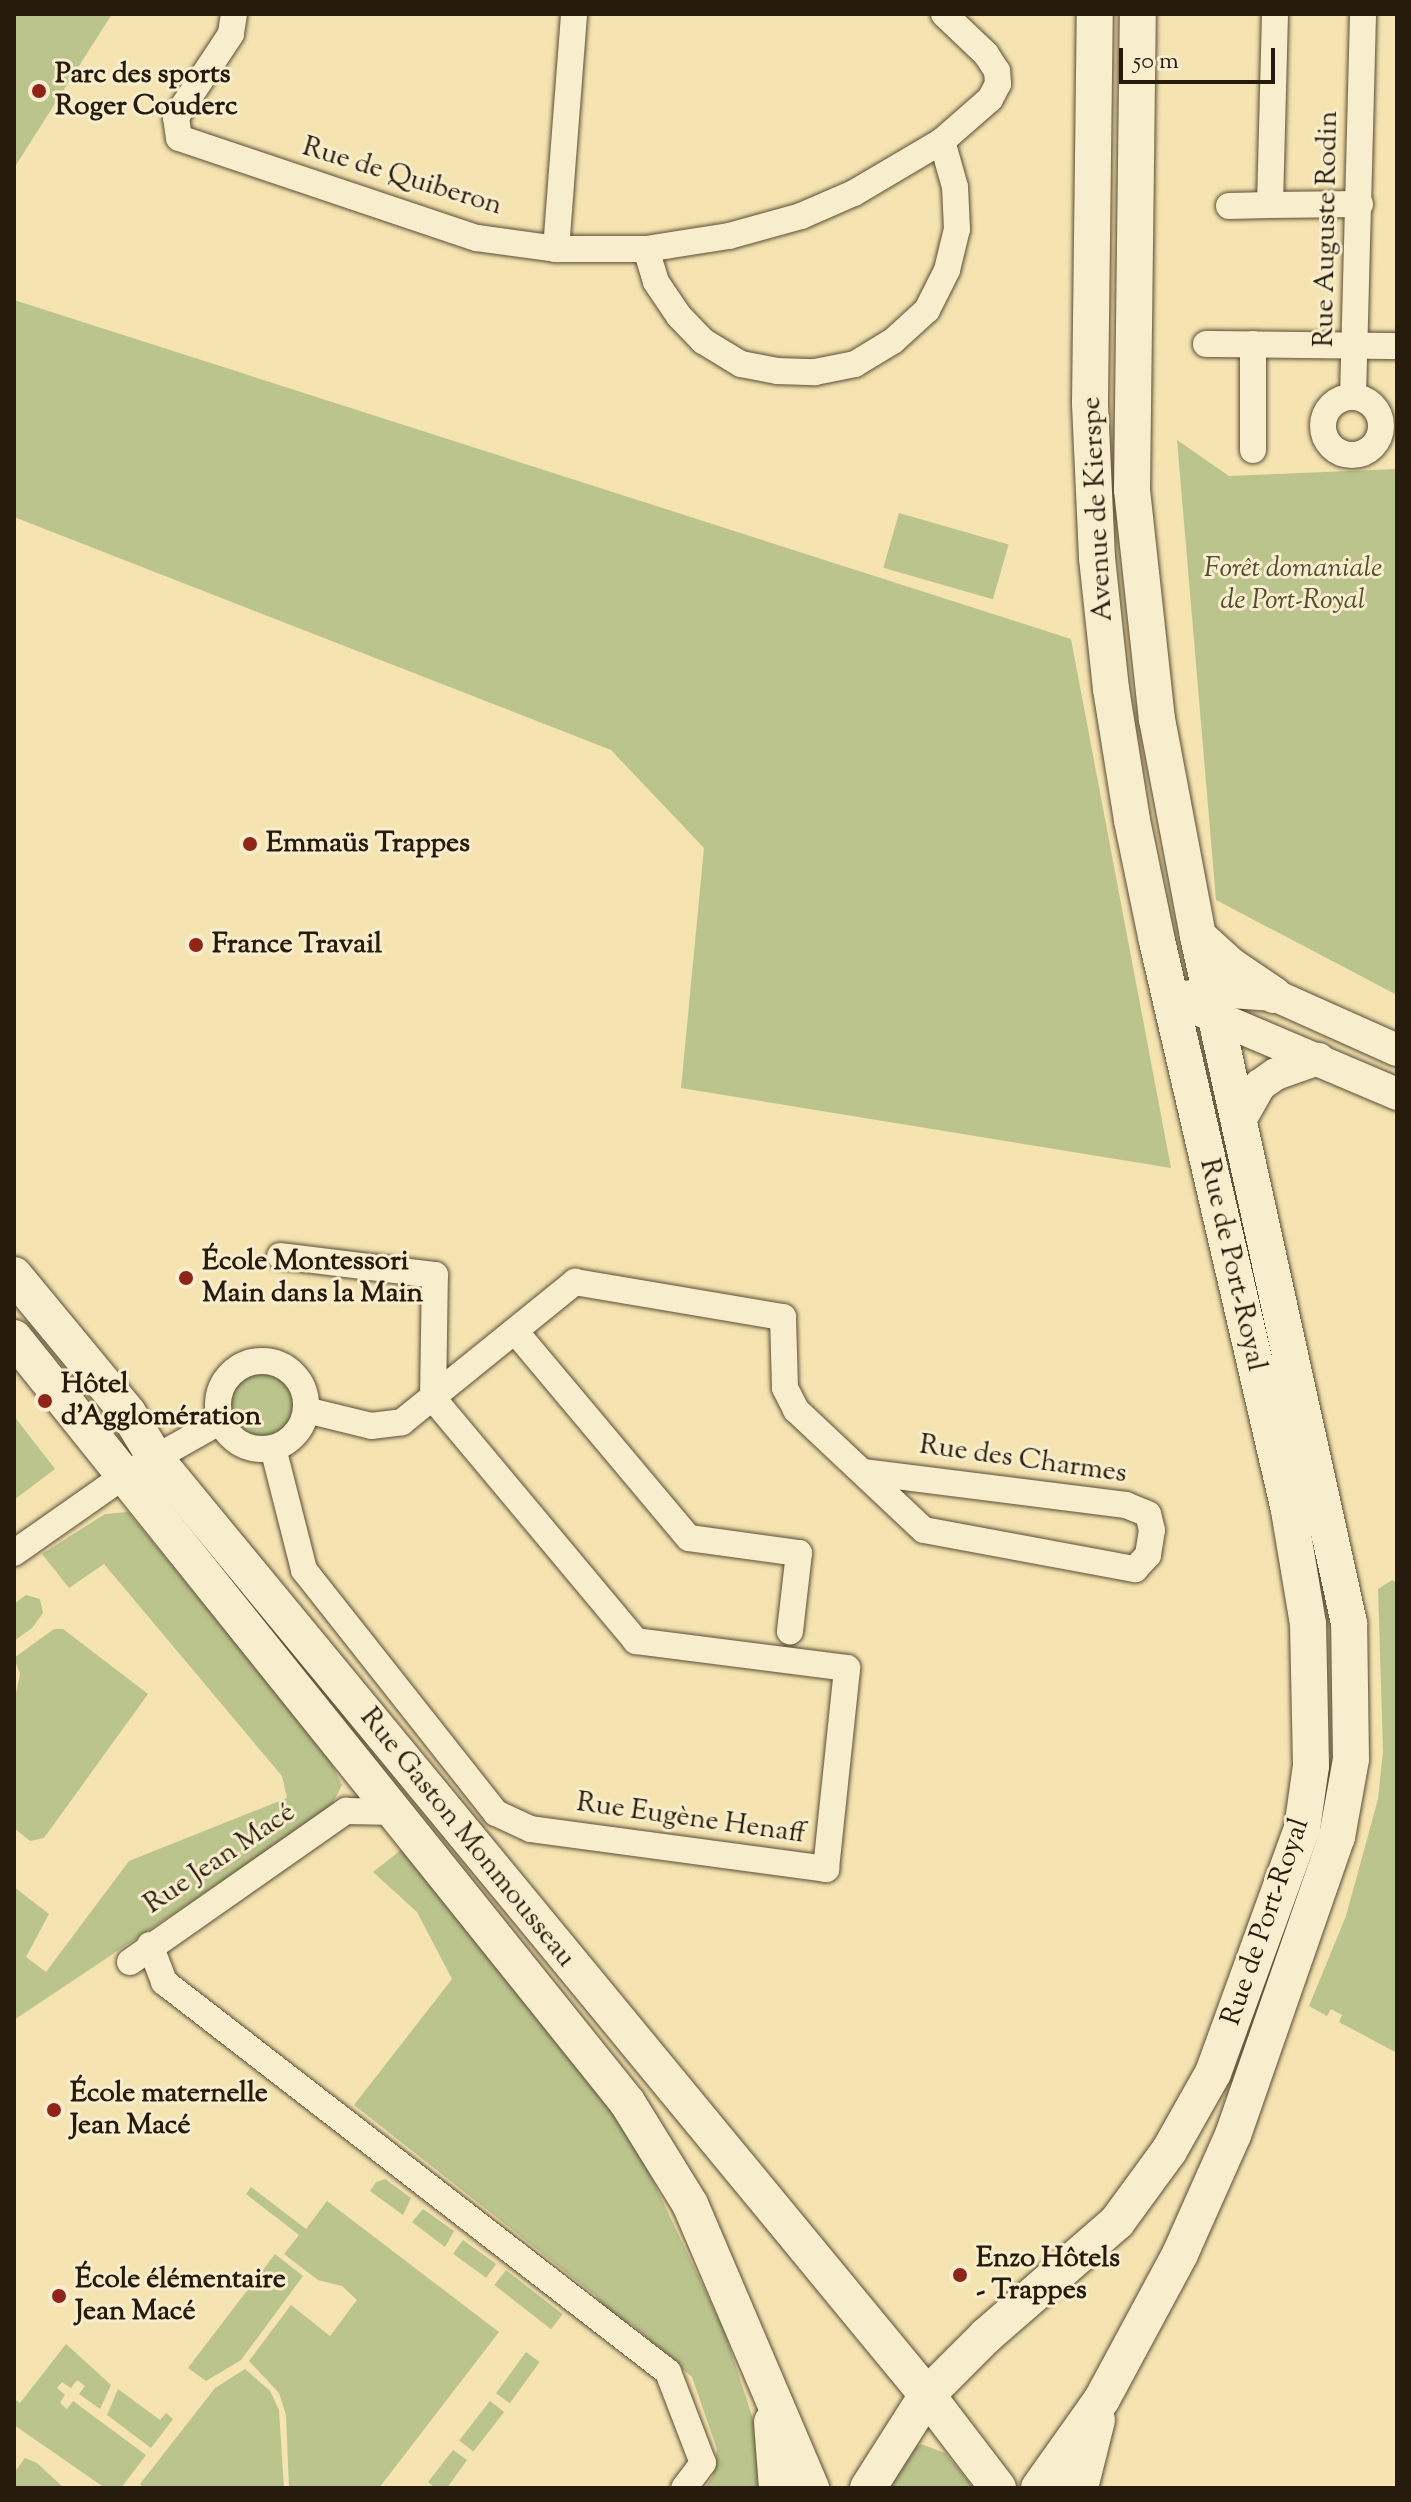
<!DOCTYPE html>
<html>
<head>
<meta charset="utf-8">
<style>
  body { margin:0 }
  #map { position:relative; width:1411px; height:2502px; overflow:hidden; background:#f5e3b1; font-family:"Sorts Mill Goudy",serif }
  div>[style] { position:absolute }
  .green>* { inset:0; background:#bbc48c; transform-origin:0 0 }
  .round { border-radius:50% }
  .roads { filter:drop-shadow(0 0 2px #5a4d35) drop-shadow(0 0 2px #5a4d35) }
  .minor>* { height:26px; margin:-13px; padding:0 13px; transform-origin:13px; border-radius:13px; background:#f8edcc }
  .minor>.ring { margin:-13px; padding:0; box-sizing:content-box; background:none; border:26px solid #f8edcc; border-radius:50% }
  .tertiary>* { height:32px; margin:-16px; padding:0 16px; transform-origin:16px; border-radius:16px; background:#f8edcc }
  .secondary>* { height:36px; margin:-18px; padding:0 18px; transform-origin:18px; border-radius:18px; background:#f8edcc }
  .dots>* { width:22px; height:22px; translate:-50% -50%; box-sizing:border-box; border:4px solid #f8edcc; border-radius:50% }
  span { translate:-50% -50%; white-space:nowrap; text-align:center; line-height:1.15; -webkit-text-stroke:6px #f8edcc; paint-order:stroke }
  .poi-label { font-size:28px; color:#261b0c; font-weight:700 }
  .left { translate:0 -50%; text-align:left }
  .street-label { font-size:28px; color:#261b0c }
  .park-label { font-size:28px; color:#534e32; font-style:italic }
  .frame { position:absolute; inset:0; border:16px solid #261b0c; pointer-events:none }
  .scale { position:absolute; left:1119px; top:48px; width:156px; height:36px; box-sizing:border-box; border:4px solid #261b0c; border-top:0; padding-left:10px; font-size:24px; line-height:28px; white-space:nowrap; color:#261b0c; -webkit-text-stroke:6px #f8edcc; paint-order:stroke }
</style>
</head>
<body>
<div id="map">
  <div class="green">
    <i style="clip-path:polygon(14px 14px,112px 14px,14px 168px)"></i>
    <i style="clip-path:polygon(14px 300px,1071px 639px,1171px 1168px,681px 1088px,704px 848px,611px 750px,14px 517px)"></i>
    <i style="clip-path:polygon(1177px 440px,1229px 476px,1397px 469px,1397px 995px,1216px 900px)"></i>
    <i style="left:899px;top:513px;width:114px;height:57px;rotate:16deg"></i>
    <i class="round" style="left:229px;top:1371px;width:68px;height:68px"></i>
    <i style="clip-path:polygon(14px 1416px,55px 1469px,14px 1500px)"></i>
    <i style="clip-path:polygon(128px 1512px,327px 1754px,342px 1785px,330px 1809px,14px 2020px,14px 1887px,49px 1914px,26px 1957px,46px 1972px,129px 1861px,287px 1798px,282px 1776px,104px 1564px,69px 1588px,42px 1554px,105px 1514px)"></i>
    <i style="clip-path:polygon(1392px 1580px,1397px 1583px,1397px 2053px,1339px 2022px,1342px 2015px,1331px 2009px,1327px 2016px,1309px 2006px,1346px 1916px,1378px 1799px,1383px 1751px,1378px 1589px)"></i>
    <i style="clip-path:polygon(26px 1595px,40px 1599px,43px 1613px,32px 1628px,14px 1641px,14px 1604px)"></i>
    <i style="clip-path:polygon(54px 1629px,63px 1629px,148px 1694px,44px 1838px,30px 1841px,14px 1828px,14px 1703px,20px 1674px,14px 1658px)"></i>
    <i style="clip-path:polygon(406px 1846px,633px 2139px,724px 2330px,754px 2422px,759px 2488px,705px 2488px,713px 2476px,717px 2449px,692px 2377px,630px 2323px,621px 2328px,596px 2296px,354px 2105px,452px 1979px,417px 1912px,373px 1872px)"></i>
    <i style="clip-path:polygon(385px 2179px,411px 2198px,403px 2215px,370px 2191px,376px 2182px)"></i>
    <i style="clip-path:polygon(251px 2187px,306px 2229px,327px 2201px,499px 2332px,379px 2488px,289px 2488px,286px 2415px,279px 2393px,249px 2361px,291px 2305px,330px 2336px,357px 2300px,342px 2286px,318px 2280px,284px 2254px,299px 2235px,246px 2194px)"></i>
    <i style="clip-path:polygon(423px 2209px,454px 2231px,445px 2247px,412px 2222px)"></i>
    <i style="left:463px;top:2240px;width:41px;height:17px;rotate:36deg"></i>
    <i style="clip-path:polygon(275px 2254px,303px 2276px,241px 2360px,206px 2381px,188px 2368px)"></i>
    <i style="left:506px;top:2270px;width:72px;height:19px;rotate:38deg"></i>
    <i style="clip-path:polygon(66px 2344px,111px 2385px,100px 2409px,79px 2394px,85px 2386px,77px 2380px,71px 2388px,62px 2382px,57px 2388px,65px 2395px,60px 2403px,67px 2409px,73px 2401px,146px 2455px,121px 2488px,105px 2488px,14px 2425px,14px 2399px,20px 2403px)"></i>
    <i style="left:526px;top:2352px;width:17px;height:51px;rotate:36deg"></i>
    <i style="clip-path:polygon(245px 2369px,270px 2391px,279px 2410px,284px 2488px,144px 2488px,140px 2484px,215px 2388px)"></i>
    <i style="clip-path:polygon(118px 2389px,160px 2420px,166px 2413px,173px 2419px,151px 2448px,107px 2415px)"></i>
    <i style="left:490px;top:2401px;width:18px;height:50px;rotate:38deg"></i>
    <i style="clip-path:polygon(921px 2444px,945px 2453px,974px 2488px,880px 2488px,906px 2452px)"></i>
    <i style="clip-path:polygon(453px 2450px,467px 2460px,447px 2488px,435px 2488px,428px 2482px)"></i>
    <i style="clip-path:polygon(25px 2458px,37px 2463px,64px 2488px,14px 2488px,14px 2473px)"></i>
  </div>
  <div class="roads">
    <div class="minor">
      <i style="left:234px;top:14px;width:20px;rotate:99deg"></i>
      <i style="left:231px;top:34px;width:100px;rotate:123.5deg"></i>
      <i style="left:176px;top:117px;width:21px;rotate:82deg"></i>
      <i style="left:179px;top:138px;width:314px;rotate:18.6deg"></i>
      <i style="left:477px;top:238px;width:80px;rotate:7.9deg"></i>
      <i style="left:556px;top:249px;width:90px"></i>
      <i style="left:646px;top:249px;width:84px;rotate:-8.9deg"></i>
      <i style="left:729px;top:236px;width:75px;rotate:-15.5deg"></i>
      <i style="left:801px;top:216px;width:58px;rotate:-23.5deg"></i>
      <i style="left:854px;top:193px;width:102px;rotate:-30.6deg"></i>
      <i style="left:942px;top:141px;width:64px;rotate:-41.2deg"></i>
      <i style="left:990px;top:99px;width:17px;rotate:-62deg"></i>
      <i style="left:998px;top:84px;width:13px;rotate:-94deg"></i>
      <i style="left:997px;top:71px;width:20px;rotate:-123deg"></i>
      <i style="left:986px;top:54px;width:58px;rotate:-136.4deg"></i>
      <i style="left:1275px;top:14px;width:191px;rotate:91.5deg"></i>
      <i style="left:1270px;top:205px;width:90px;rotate:-0.6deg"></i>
      <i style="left:1229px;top:206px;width:41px;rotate:-1.4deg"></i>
      <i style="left:556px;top:249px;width:236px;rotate:-85.6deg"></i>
      <i style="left:646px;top:249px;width:34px;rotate:73deg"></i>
      <i style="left:656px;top:282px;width:41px;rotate:55.9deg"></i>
      <i style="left:679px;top:316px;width:35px;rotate:46deg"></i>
      <i style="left:703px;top:341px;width:44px;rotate:31.2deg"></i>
      <i style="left:741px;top:364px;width:37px;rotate:11deg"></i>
      <i style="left:777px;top:371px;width:38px;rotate:2deg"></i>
      <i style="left:815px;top:372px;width:41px;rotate:-11.3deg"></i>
      <i style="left:855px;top:364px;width:44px;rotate:-31.2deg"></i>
      <i style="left:893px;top:341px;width:46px;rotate:-42.4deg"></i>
      <i style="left:927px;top:310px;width:45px;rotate:-63.4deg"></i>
      <i style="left:947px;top:270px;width:42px;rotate:-76.3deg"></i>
      <i style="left:957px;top:229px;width:42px;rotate:-92.7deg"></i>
      <i style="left:955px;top:187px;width:48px;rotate:-105.8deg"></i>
      <i style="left:1206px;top:344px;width:191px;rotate:0.6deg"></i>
      <i style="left:1253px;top:344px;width:106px;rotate:90deg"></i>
      <i style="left:1353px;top:397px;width:383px;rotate:-88.5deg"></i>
      <i class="ring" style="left:1323px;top:397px;width:32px;height:32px"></i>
      <i style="left:515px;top:1331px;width:270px;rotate:50deg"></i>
      <i style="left:689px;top:1538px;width:111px;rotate:7.8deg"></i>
      <i style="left:799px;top:1553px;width:79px;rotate:96.6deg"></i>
      <i class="ring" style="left:218px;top:1361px;width:62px;height:62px"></i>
      <i style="left:306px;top:1410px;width:67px;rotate:13.8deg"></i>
      <i style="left:371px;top:1426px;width:31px;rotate:-7deg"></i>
      <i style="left:402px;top:1422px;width:223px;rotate:-39deg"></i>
      <i style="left:575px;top:1282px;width:211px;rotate:9.6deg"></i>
      <i style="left:783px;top:1317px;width:71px;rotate:88.4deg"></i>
      <i style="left:785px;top:1388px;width:25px;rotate:63deg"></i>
      <i style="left:796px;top:1410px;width:175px;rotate:43.2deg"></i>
      <i style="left:924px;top:1530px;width:215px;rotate:10.5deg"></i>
      <i style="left:1135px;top:1569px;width:19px;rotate:-47deg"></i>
      <i style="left:1148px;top:1555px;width:25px;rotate:-81deg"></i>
      <i style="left:1152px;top:1530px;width:16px;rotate:-104deg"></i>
      <i style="left:1148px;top:1514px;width:24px;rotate:-158deg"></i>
      <i style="left:1126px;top:1505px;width:265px;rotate:-172.8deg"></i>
      <i style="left:273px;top:1448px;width:126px;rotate:75.7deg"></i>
      <i style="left:304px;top:1570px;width:310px;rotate:51.7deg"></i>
      <i style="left:496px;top:1813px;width:38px;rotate:25deg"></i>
      <i style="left:531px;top:1829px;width:298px;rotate:7.7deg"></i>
      <i style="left:826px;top:1869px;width:202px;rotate:-84deg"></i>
      <i style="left:847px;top:1668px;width:213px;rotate:-172.7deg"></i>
      <i style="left:636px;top:1641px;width:317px;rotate:-129.9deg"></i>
      <i style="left:433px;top:1398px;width:123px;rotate:-89.1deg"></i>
      <i style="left:435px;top:1275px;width:156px;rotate:-173deg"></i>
      <i style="left:14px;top:1553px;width:136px;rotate:-35.1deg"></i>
      <i style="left:125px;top:1475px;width:110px;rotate:-29.4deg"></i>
      <i style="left:150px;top:1945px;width:40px;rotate:69deg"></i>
      <i style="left:164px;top:1982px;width:637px;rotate:37.73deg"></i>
      <i style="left:668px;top:2372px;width:97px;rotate:69deg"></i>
      <i style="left:703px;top:2463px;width:31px;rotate:127deg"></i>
      <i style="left:130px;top:1962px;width:264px;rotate:-35deg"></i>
      <i style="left:346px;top:1811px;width:51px;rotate:1.1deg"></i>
    </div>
    <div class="tertiary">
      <i style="left:1184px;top:997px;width:47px;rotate:-6.1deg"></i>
      <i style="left:1231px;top:992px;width:43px;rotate:4deg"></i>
      <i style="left:1274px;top:995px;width:135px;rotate:24.1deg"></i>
      <i style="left:1171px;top:998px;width:246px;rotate:23deg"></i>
      <i style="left:1239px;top:1122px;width:43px;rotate:-60.4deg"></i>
      <i style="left:1260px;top:1085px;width:19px;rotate:-35deg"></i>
      <i style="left:1276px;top:1074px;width:45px;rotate:-19.7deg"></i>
    </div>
    <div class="secondary">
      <i style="left:1198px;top:936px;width:45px;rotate:42.3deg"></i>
      <i style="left:1231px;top:966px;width:52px;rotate:34deg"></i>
      <i style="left:14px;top:1275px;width:179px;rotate:50.4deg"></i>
      <i style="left:128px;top:1413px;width:52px;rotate:59deg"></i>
      <i style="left:155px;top:1458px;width:1214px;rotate:50.51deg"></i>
      <i style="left:927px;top:2395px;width:117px;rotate:52.6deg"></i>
      <i style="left:14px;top:1338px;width:980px;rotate:51.26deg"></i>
      <i style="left:627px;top:2102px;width:120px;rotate:58.3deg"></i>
      <i style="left:690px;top:2204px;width:309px;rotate:66.9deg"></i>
      <i style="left:772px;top:2422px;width:66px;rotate:85.7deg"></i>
      <i style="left:868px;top:2488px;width:110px;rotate:-57.6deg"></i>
      <i style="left:927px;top:2395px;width:85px;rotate:-45deg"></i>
      <i style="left:987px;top:2335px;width:172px;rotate:-41deg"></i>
      <i style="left:1117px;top:2222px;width:88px;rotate:-53.8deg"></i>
      <i style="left:1169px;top:2151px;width:90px;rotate:-60.6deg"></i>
      <i style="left:1213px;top:2073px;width:260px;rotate:-70deg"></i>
      <i style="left:1302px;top:1829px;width:64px;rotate:-81.9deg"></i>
      <i style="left:1311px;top:1766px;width:142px;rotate:-91.2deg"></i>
      <i style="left:1308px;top:1624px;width:116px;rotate:-99.5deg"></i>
      <i style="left:1289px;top:1510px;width:584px;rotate:-103.06deg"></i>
      <i style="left:1157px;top:941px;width:124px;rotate:-101.7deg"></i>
      <i style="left:1132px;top:820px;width:133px;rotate:-99.1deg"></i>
      <i style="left:1111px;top:689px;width:132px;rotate:-96.1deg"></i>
      <i style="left:1097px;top:558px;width:155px;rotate:-92.6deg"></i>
      <i style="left:1090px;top:403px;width:389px;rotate:-89.3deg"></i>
      <i style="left:1039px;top:2488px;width:109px;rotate:-54.7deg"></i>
      <i style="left:1102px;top:2399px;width:165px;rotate:-61.7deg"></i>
      <i style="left:1180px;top:2254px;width:130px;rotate:-66deg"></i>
      <i style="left:1233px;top:2135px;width:316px;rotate:-70.8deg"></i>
      <i style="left:1337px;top:1837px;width:79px;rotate:-79.8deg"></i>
      <i style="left:1351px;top:1759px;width:136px;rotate:-90.8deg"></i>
      <i style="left:1349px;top:1623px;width:703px;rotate:-102.4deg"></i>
      <i style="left:1198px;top:936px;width:220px;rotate:-100.7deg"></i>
      <i style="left:1157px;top:720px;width:231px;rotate:-96.2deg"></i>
      <i style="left:1132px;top:490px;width:476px;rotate:-89.3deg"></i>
      <i style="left:1080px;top:2488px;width:70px;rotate:-76deg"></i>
    </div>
  </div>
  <div class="dots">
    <i style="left:39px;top:91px;background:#8f2418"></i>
    <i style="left:250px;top:844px;background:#8f2418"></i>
    <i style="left:196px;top:945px;background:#8f2418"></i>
    <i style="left:186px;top:1278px;background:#8f2418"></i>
    <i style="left:45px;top:1401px;background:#8f2418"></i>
    <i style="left:54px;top:2110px;background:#8f2418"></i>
    <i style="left:960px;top:2275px;background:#8f2418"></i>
    <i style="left:59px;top:2296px;background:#8f2418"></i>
  </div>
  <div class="poi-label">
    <span class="left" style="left:55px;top:91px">Parc des sports<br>Roger Couderc</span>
    <span class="left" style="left:266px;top:844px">Emmaüs Trappes</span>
    <span class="left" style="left:212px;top:945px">France Travail</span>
    <span class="left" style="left:202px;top:1278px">École Montessori<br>Main dans la Main</span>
    <span class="left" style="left:61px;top:1401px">Hôtel<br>d'Agglomération</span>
    <span class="left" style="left:70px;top:2110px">École maternelle<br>Jean Macé</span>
    <span class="left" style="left:976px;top:2275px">Enzo Hôtels<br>- Trappes</span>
    <span class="left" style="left:75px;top:2296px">École élémentaire<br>Jean Macé</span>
  </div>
  <div class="street-label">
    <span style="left:402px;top:177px;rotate:17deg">Rue de Quiberon</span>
    <span style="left:1327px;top:229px;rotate:-89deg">Rue Auguste Rodin</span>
    <span style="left:1098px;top:509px;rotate:-93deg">Avenue de Kierspe</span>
    <span style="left:1232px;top:1265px;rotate:77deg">Rue de Port-Royal</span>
    <span style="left:1023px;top:1460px;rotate:8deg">Rue des Charmes</span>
    <span style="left:691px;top:1819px;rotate:8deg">Rue Eugène Henaff</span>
    <span style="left:467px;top:1838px;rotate:51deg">Rue Gaston Monmousseau</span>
    <span style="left:220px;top:1859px;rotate:-34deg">Rue Jean Macé</span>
    <span style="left:1266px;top:1922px;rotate:-71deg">Rue de Port-Royal</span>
  </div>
  <div class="park-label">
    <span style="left:1293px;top:585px">Forêt domaniale<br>de Port-Royal</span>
  </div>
  <div class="frame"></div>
  <div class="scale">50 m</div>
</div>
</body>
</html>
